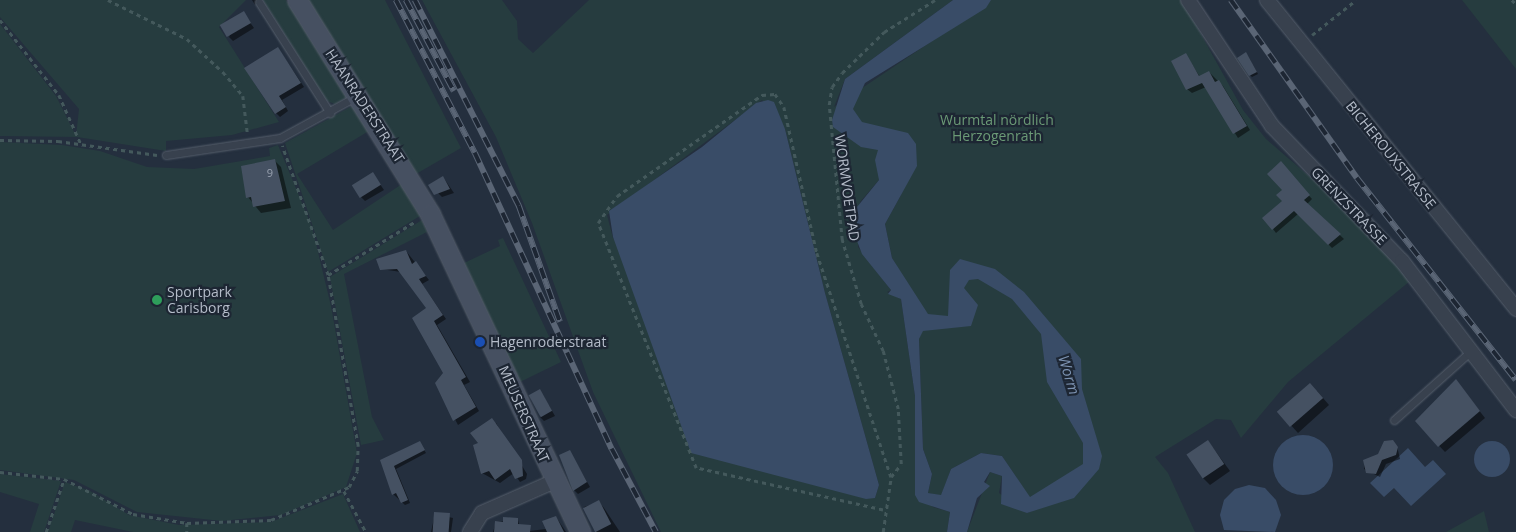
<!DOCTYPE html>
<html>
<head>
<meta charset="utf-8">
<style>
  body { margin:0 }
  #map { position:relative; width:1516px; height:532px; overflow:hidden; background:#242f3e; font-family:"Open Sans",sans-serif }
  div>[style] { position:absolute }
  .green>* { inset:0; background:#263c3f }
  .water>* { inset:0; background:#394c67 }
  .round { border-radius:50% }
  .shadow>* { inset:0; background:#0007 }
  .building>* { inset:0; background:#455162; transform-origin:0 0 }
  .path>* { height:2.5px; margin-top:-1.25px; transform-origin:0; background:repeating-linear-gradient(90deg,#44595c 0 4px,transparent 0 8px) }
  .roads { filter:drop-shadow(0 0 1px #565f6c) drop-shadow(0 0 1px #565f6c) }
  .lane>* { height:7px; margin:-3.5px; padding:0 3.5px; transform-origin:3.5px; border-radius:3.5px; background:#38414e }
  .street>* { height:14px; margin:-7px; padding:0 7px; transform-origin:7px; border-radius:7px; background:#38414e }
  .secondary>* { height:19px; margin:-9.5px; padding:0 9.5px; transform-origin:9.5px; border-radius:9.5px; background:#465061 }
  .rail>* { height:5.5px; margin-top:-2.75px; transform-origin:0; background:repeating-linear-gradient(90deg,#1d2633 0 11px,#5a6575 0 22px); box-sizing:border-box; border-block:1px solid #5a6575 }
  .dots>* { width:14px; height:14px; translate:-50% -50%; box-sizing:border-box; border:2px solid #1d2633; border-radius:50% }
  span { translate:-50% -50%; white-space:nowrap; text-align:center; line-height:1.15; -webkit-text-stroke:4.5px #1d2633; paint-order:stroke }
  .number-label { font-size:11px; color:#98a1af }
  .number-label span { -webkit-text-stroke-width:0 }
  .street-label { font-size:14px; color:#b4bcc9 }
  .park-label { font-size:14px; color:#6b9a76 }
  .poi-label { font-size:14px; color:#b4bcc9 }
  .left { translate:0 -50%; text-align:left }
  .water-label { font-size:15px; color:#7c92b1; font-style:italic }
</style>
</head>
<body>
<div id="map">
  <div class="green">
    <i style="clip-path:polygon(0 0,246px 0,219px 27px,279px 122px,232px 135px,166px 141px,166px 151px,77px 137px,0 136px,0 24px,56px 96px,76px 136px,79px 109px,0 17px)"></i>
    <i style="clip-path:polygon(263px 0,286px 0,347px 97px,335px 104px,327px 101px)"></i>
    <i style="clip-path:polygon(305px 0,385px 0,461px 148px,416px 174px)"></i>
    <i style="clip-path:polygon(evenodd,422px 0,502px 0,517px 21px,518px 39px,533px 53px,589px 0,953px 0,845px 79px,834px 107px,935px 39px,968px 0,1182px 0,1243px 110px,1266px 139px,1353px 214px,1410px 281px,1288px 382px,1241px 438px,1231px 420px,1216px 419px,1155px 457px,1168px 473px,1195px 532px,967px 532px,990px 472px,1002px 476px,999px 493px,1027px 513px,1032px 511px,1030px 498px,1002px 456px,981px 453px,951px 469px,941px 496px,928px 493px,932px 474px,923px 449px,919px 339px,922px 331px,953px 326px,943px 317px,923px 313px,892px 258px,885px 224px,901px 195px,879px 180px,860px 202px,858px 247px,891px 290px,887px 292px,901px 299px,915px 396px,915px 488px,933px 507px,950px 512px,947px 532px,661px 532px,593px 392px,532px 223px,496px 137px,422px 0,762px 100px,785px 129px,825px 293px,879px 485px,875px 498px,613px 238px,607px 215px,762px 100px)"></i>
    <i style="clip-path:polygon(1462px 0,1516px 0,1516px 69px)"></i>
    <i style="clip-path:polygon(352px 106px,369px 131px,297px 174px,333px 230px,402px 184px,420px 216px,328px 272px,285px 143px)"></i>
    <i style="clip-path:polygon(0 142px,62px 145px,100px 151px,147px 167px,194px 169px,270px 156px,269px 148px,278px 145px,312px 227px,331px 306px,357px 453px,346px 487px,281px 515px,222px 521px,137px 512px,74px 480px,0 470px)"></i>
    <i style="clip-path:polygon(422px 220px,427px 232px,344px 274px,372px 417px,384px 440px,361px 445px,330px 277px)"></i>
    <i style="clip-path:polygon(503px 238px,561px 362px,520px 382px,464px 263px,500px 246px,498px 240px)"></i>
    <i style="clip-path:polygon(0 474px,61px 481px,44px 532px,30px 532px,39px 504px,0 492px)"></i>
    <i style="clip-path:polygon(65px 482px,90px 491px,129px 515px,179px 525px,271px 522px,343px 494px,360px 532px,133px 532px,75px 520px,71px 532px,48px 532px)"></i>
    <i style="clip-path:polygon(1484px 511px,1489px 532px,1446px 532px)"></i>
  </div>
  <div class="water">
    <i style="clip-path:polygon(evenodd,953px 0,991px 0,986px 8px,865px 83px,853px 109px,862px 122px,908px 133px,916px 144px,917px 166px,885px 224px,892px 258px,928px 314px,948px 316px,950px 270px,960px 259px,995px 269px,1024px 292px,1081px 359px,1082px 389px,1102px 456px,1099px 469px,1074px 498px,1027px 513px,1001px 504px,1002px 476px,990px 472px,984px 482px,990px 486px,977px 498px,967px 532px,947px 532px,950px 512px,919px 502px,915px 495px,915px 396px,901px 299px,888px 294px,891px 290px,862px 254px,857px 241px,857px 207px,879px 180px,875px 160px,878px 150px,861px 147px,833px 127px,832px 120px,845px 79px,953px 0,978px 279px,1012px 299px,1041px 334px,1047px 382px,1083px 443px,1083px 464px,1030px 497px,1002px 456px,981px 453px,951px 469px,941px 495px,928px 493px,932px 474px,923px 449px,919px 339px,923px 331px,971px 326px,978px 305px,964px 288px,969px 280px,978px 279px)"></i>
    <i style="clip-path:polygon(768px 100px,774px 102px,785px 129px,825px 293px,879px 485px,875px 498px,866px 499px,691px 453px,613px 237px,609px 211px,702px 147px,756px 103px)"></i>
    <i class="round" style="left:1273px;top:435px;width:60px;height:60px"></i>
    <i class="round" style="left:1474px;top:441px;width:36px;height:36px"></i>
    <i style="clip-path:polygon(1408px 448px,1425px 467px,1433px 460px,1446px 474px,1411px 506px,1394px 488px,1384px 497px,1370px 483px)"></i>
    <i style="clip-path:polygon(1249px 485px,1265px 488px,1276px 500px,1281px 515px,1275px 532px,1224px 530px,1220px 515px,1224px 500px,1235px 489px)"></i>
  </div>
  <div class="shadow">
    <i style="clip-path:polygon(252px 0,257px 0,255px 5px)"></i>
    <i style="clip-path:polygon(243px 13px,254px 28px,233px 41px,229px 37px)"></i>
    <i style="clip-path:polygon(278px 48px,304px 87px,282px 100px,288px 111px,280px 117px,276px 113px)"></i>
    <i style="clip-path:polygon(1186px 55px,1200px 77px,1209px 72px,1223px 86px,1250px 130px,1238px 138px,1206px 87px,1192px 93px,1187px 89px)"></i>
    <i style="clip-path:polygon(1248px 56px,1258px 74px,1252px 77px,1250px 75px)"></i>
    <i style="clip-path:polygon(275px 161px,281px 167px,291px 208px,261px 213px,248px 197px)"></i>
    <i style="clip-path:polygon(1284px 167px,1312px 199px,1307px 204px,1344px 239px,1332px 248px,1298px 214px,1276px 233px,1273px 229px,1284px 201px)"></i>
    <i style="clip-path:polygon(373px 174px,384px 190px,365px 201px,361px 197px)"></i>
    <i style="clip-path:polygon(443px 177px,454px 193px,442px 197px,430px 185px)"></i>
    <i style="clip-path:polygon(406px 251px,429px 280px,422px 284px,446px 319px,437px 325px,470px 382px,464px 385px,479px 411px,458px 425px,436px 383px,444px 373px,428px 308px,401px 272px,381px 269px)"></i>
    <i style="clip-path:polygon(1456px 381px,1485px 418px,1445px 452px,1416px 421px)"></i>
    <i style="clip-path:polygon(540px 390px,555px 416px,544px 421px,540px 417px)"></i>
    <i style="clip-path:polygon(1317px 391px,1329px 405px,1298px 433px,1279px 412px)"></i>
    <i style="clip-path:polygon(496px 423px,527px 474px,526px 479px,520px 482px,514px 473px,500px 483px,482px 473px,480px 443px)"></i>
    <i style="clip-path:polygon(1208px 441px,1230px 471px,1210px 485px,1203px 478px)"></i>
    <i style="clip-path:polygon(420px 443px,426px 453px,396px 469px,410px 503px,405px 505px,393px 494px,381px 461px)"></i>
    <i style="clip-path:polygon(1397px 446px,1400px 459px,1386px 464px,1380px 477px,1364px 469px,1365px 461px)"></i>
    <i style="clip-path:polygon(570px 452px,590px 487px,578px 494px,574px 490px)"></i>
    <i style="clip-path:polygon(599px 502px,604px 508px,620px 532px,596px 532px,584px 507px)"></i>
    <i style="clip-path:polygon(435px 514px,453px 518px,451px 532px,431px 532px)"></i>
    <i style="clip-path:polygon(556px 517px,566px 532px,493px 532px,496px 522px,518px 520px,521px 532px,546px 529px)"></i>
  </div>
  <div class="building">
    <i style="left:244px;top:11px;width:14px;height:28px;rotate:60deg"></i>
    <i style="clip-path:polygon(278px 47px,301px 83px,279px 96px,286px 107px,275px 114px,244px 68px)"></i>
    <i style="clip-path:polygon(1246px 52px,1257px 72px,1249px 76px,1237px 58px)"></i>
    <i style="clip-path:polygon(1186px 53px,1199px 76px,1209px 71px,1215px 82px,1219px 80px,1247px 126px,1233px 134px,1202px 83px,1186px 90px,1171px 61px)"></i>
    <i style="clip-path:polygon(275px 159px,285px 201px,253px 207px,251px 197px,246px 198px,241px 166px)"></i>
    <i style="clip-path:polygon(1281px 161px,1310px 195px,1304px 200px,1341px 234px,1328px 245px,1294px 211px,1272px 230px,1262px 218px,1282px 201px,1276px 195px,1282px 190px,1267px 174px)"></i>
    <i style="left:373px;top:172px;width:15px;height:25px;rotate:58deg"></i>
    <i style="clip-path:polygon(443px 176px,450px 189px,434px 195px,428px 185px)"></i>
    <i style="clip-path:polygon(406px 250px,412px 264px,416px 261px,426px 276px,419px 279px,443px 315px,434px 321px,466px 377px,461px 380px,476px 407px,453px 421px,435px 383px,443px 373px,412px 318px,426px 308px,397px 269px,380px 270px,376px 259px)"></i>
    <i style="clip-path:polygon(1456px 379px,1480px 411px,1438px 447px,1415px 421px)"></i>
    <i style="left:1310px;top:383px;width:20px;height:44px;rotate:49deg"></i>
    <i style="left:540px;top:389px;width:25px;height:13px;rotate:61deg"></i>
    <i style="clip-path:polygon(492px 418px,522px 460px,523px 476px,515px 479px,510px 469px,495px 480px,489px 471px,481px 474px,473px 445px,478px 443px,470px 433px)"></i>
    <i style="left:1208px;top:440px;width:29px;height:26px;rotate:56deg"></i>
    <i style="clip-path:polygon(1393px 440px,1398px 447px,1396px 455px,1382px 460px,1376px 474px,1366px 473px,1363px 460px,1378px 454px,1384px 441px)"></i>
    <i style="clip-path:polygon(420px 441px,425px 450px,394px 466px,408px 500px,401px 503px,396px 493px,392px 495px,380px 460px)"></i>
    <i style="clip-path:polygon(570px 450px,587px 482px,573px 491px,559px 455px)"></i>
    <i style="left:599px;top:500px;width:27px;height:18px;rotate:63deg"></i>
    <i style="left:434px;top:512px;width:16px;height:20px;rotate:4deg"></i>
    <i style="clip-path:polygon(556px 516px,564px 532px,547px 532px,542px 521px)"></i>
    <i style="clip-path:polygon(503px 517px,518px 518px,518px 524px,531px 525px,530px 532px,494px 532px,495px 521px,503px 522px)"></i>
  </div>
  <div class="path">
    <i style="left:108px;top:0;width:88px;rotate:26.3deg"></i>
    <i style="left:187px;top:39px;width:49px;rotate:42.5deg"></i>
    <i style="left:223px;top:72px;width:31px;rotate:50deg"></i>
    <i style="left:243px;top:96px;width:39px;rotate:83deg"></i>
    <i style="left:1512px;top:0;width:6px;rotate:45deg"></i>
    <i style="left:0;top:20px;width:95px;rotate:51.8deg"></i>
    <i style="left:59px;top:95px;width:54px;rotate:65.8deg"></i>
    <i style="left:1312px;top:35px;width:56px;rotate:-38.5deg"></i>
    <i style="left:0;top:140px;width:58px;rotate:1deg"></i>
    <i style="left:58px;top:141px;width:100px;rotate:8deg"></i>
    <i style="left:328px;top:275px;width:103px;rotate:-31.5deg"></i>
    <i style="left:0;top:472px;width:64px;rotate:6.2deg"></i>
    <i style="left:64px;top:479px;width:77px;rotate:26.9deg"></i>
    <i style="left:133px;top:514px;width:55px;rotate:9.5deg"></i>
    <i style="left:187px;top:523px;width:84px;rotate:-2deg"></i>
    <i style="left:271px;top:520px;width:85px;rotate:-22.9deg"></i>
    <i style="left:349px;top:487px;width:18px;rotate:-63deg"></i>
    <i style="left:357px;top:471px;width:25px;rotate:-88deg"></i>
    <i style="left:358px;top:446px;width:174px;rotate:-100deg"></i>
    <i style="left:328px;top:275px;width:137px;rotate:-109.6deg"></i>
    <i style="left:344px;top:491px;width:47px;rotate:61.8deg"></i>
    <i style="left:883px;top:510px;width:192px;rotate:-167.3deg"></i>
    <i style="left:696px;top:468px;width:264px;rotate:-111.8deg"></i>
    <i style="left:598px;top:223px;width:33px;rotate:-55deg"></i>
    <i style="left:617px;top:196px;width:177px;rotate:-34.9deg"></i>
    <i style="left:762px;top:95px;width:13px;rotate:-4deg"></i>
    <i style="left:775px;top:94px;width:16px;rotate:55deg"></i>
    <i style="left:784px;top:107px;width:150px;rotate:77.3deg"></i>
    <i style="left:817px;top:253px;width:236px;rotate:71.7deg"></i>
    <i style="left:187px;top:523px;width:9px;rotate:90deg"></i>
    <i style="left:46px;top:532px;width:56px;rotate:-71.2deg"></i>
    <i style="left:883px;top:532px;width:56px;rotate:-81.7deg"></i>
    <i style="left:891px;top:477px;width:16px;rotate:-52deg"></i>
    <i style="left:901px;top:464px;width:55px;rotate:-93.1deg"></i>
    <i style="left:898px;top:409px;width:60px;rotate:-104.5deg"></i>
    <i style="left:883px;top:351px;width:52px;rotate:-115.1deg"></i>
    <i style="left:861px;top:304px;width:67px;rotate:-106.5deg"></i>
    <i style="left:842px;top:240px;width:136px;rotate:-95.5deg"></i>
    <i style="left:829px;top:105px;width:18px;rotate:-81deg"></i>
    <i style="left:832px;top:87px;width:17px;rotate:-54deg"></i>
    <i style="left:842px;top:73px;width:59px;rotate:-44.3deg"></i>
    <i style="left:884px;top:32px;width:60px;rotate:-32.1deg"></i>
  </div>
  <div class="roads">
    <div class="lane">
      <i style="left:259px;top:2px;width:132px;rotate:57.4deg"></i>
      <i style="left:166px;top:155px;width:115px;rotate:-8.5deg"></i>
      <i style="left:280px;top:138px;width:88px;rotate:-28.6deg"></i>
      <i style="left:1394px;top:420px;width:103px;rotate:-41.9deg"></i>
    </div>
    <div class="street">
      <i style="left:1188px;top:0;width:151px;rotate:56.3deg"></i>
      <i style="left:1272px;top:126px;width:187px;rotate:46.1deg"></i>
      <i style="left:1402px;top:261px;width:188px;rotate:52.6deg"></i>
      <i style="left:1267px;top:0;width:397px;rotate:51.1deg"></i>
      <i style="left:470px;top:532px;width:22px;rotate:-58deg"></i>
      <i style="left:482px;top:513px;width:80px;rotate:-23.7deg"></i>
    </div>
    <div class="secondary">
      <i style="left:297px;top:0;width:252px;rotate:58.1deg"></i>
      <i style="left:430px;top:214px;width:352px;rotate:64.7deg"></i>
    </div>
  </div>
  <div class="rail">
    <i style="left:396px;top:0;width:172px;rotate:62.7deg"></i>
    <i style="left:475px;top:153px;width:326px;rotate:65.2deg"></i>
    <i style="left:612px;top:449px;width:94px;rotate:62.1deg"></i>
    <i style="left:406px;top:0;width:103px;rotate:62.2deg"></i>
    <i style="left:415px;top:0;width:231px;rotate:63.2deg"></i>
    <i style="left:519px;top:206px;width:123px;rotate:70.5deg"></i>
    <i style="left:1231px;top:0;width:218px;rotate:54.7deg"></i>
    <i style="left:1357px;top:178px;width:257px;rotate:51.8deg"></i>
  </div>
  <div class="dots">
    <i style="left:157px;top:300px;background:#2e9e5b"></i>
    <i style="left:480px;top:342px;background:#1a4fb4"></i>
  </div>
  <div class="number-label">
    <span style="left:270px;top:173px">9</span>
  </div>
  <div class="street-label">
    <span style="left:365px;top:106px;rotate:57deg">HAANRADERSTRAAT</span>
    <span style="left:1391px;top:155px;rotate:51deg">BICHEROUXSTRASSE</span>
    <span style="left:847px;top:188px;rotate:82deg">WORMVOETPAD</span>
    <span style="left:1349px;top:206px;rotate:46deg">GRENZSTRASSE</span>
    <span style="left:524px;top:414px;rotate:66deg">MEUSERSTRAAT</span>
  </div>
  <div class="park-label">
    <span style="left:997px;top:128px">Wurmtal nördlich<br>Herzogenrath</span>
  </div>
  <div class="poi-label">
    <span class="left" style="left:167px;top:300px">Sportpark<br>Carisborg</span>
    <span class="left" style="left:490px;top:342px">Hagenroderstraat</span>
  </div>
  <div class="water-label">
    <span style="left:1069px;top:375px;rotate:73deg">Worm</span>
  </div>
</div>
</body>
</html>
